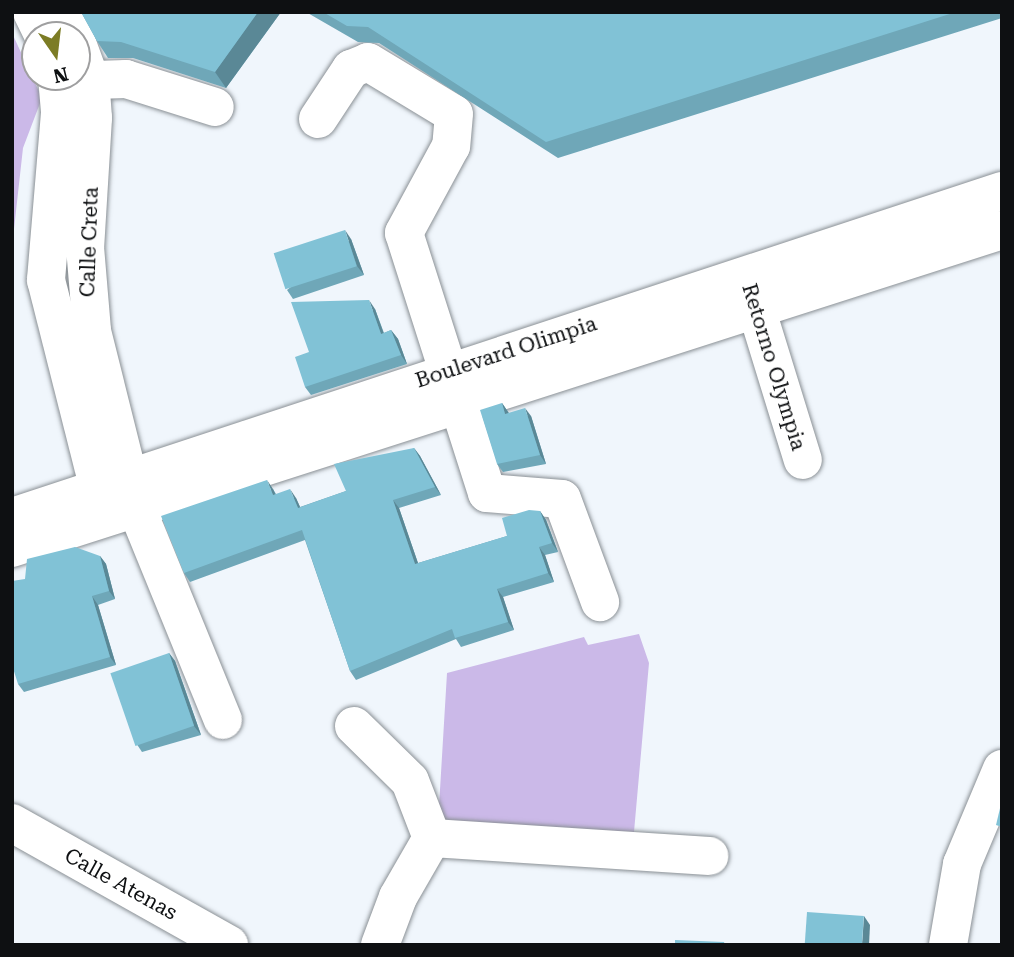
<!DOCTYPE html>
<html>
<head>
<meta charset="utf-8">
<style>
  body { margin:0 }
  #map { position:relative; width:1014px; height:957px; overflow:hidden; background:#f0f6fc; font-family:"Roboto Serif",serif }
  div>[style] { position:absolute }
  .green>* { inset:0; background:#cbb9e8 }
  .roads { filter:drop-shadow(0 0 2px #8a9095) drop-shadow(0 0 2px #8a9095) }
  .minor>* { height:38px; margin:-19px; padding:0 19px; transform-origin:19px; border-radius:19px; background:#fff }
  .wall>* { inset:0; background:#6fa7b8 }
  .shaded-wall>* { inset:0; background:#5a8896 }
  .building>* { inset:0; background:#81c2d6; transform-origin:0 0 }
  span { translate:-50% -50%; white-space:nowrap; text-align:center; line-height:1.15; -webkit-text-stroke:6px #fff; paint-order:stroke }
  .street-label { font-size:21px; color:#0e1012 }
  .frame { position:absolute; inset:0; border:14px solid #0e1012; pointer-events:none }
  .north { position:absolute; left:21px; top:21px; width:70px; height:70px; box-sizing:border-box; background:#fff; border:2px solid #9f9fa0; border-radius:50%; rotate:166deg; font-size:19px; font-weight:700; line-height:28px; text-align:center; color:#0e1012 }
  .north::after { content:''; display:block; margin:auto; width:24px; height:32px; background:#7c7c25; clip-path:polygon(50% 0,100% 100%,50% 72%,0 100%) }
</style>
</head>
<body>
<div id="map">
  <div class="green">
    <i style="clip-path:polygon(12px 33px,42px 98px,23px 148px,12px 247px)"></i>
    <i style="clip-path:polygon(639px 634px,649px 663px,634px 832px,438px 823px,447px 673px,584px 637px,588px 645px)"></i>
  </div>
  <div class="roads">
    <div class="minor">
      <i style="left:32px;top:12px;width:25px;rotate:64deg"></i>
      <i style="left:63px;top:12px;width:25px;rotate:64deg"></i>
      <i style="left:77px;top:43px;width:37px;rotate:70deg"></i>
      <i style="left:90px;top:78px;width:40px;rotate:85.7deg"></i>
      <i style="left:93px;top:118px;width:129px;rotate:93.5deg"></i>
      <i style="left:85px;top:247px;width:84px;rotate:85.2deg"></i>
      <i style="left:92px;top:331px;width:181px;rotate:76deg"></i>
      <i style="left:136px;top:507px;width:230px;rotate:67.8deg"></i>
      <i style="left:57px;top:77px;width:36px;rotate:85deg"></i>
      <i style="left:60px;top:113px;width:168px;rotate:94.8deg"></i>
      <i style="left:46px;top:280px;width:216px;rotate:75.8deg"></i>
      <i style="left:64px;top:81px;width:62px;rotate:-1.8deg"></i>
      <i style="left:126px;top:79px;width:93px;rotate:17.5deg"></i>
      <i style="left:318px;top:119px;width:60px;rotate:-56.6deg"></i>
      <i style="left:351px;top:69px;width:18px;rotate:-22deg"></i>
      <i style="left:368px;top:62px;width:100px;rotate:31.2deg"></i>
      <i style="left:454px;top:114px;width:32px;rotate:95deg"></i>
      <i style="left:451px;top:146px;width:99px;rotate:118.4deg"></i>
      <i style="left:404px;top:233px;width:273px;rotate:72.3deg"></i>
      <i style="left:487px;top:493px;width:75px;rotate:4.6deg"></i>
      <i style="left:562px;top:499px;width:110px;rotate:69.7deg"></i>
      <i style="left:749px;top:285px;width:183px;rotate:72.9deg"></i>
      <i style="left:12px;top:517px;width:1042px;rotate:-18.23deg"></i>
      <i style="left:12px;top:548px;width:1040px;rotate:-17.81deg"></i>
      <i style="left:354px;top:726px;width:78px;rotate:44.5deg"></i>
      <i style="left:410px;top:781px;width:61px;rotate:68.9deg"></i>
      <i style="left:12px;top:823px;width:249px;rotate:29.3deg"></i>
      <i style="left:380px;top:945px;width:51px;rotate:-69.4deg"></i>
      <i style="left:398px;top:897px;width:68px;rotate:-60deg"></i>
      <i style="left:432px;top:838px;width:278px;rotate:3.7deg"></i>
      <i style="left:948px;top:945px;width:82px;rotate:-80.2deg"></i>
      <i style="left:962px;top:864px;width:103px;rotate:-67.2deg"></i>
    </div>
  </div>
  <div class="wall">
    <i style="clip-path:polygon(81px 12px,281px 12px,226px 88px,133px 58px,108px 58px,97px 41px)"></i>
    <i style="clip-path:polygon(306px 12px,1002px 12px,1002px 18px,558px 158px,379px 43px,358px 42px)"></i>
    <i style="clip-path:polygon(351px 239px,364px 275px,293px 299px,287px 290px)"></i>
    <i style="clip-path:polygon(375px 309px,384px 333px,391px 330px,398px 339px,407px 364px,311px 395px,305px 387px,309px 352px)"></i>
    <i style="clip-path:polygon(502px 403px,509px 413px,531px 416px,546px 464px,503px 472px,497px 464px)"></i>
    <i style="clip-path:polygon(414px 448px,420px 456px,441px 495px,399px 508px,418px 563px,507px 536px,540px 511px,546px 520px,558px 552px,545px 555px,554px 582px,503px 597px,514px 630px,461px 647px,456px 639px,356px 680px,350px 671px,305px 540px,190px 582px,184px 573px,273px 489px,276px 494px,296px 498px,300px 507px,346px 491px)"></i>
    <i style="clip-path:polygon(100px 556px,106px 564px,115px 599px,98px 605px,116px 665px,24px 692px,18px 684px,25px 579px)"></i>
    <i style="clip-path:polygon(169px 653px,175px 661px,201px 735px,142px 752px,136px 743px)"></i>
  </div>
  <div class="shaded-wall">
    <i style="clip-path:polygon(258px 12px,281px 12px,226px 88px,215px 72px)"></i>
    <i style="clip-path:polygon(345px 230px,351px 239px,364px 275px,357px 266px)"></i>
    <i style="clip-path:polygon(369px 300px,375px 309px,387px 343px,381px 334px)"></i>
    <i style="clip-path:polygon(391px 330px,398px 339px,407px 364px,401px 355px)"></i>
    <i style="clip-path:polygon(502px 403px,508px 412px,512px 423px,505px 414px)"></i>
    <i style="clip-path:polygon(525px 408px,531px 416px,546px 464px,540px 455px)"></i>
    <i style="clip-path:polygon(414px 448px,420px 456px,441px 495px,435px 487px)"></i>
    <i style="clip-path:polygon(267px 480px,273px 489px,279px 503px,273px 495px)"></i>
    <i style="clip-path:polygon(290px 489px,296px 498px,304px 516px,298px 508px)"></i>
    <i style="clip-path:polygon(393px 500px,399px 508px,421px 572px,415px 564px)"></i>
    <i style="clip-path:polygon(540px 511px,546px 520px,558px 552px,552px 543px)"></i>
    <i style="clip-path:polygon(539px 547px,545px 555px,554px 582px,548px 573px)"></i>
    <i style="clip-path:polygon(100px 556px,106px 564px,115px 599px,109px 591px)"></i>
    <i style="clip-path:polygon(497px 589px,503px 597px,514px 630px,508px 622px)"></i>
    <i style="clip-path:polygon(92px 596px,98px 605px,116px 665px,110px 657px)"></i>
    <i style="clip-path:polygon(169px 653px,175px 661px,201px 735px,194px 726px)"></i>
    <i style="clip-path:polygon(864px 916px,870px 925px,869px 945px,862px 945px)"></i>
  </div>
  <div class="building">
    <i style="clip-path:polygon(81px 12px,258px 12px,215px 72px,121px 42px,97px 41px)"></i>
    <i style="clip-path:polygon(323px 12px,956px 12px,546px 142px,368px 27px,347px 26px)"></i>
    <i style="left:345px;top:230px;width:38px;height:75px;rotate:72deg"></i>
    <i style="clip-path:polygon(369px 300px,381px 334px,391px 330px,401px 355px,305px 387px,295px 357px,309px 352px,291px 302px)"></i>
    <i style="clip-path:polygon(502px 403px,505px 414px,525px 408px,540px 455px,497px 464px,480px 410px)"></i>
    <i style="clip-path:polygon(414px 448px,435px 487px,393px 500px,415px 564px,507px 536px,502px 518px,529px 510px,540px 511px,552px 543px,539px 547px,548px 573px,497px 589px,508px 622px,455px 638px,452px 629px,350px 671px,302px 530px,184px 573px,161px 516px,267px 480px,273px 495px,290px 489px,298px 508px,346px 491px,334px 464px)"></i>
    <i style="clip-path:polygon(75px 547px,100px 556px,109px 591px,92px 596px,110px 657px,18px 684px,12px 665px,12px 581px,25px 579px,27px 559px)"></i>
    <i style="left:169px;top:653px;width:77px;height:62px;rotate:71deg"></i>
    <i style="clip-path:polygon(1002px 800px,1002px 827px,996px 825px)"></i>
    <i style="left:807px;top:912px;width:57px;height:33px;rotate:4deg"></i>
    <i style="clip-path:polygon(675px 940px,724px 942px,725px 945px,675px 945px)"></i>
  </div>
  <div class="street-label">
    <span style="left:89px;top:242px;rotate:-88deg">Calle Creta</span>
    <span style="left:506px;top:352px;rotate:-18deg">Boulevard Olimpia</span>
    <span style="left:774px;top:367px;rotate:73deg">Retorno Olympia</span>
    <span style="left:121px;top:884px;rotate:29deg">Calle Atenas</span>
  </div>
  <div class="frame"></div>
  <div class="north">N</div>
</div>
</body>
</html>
